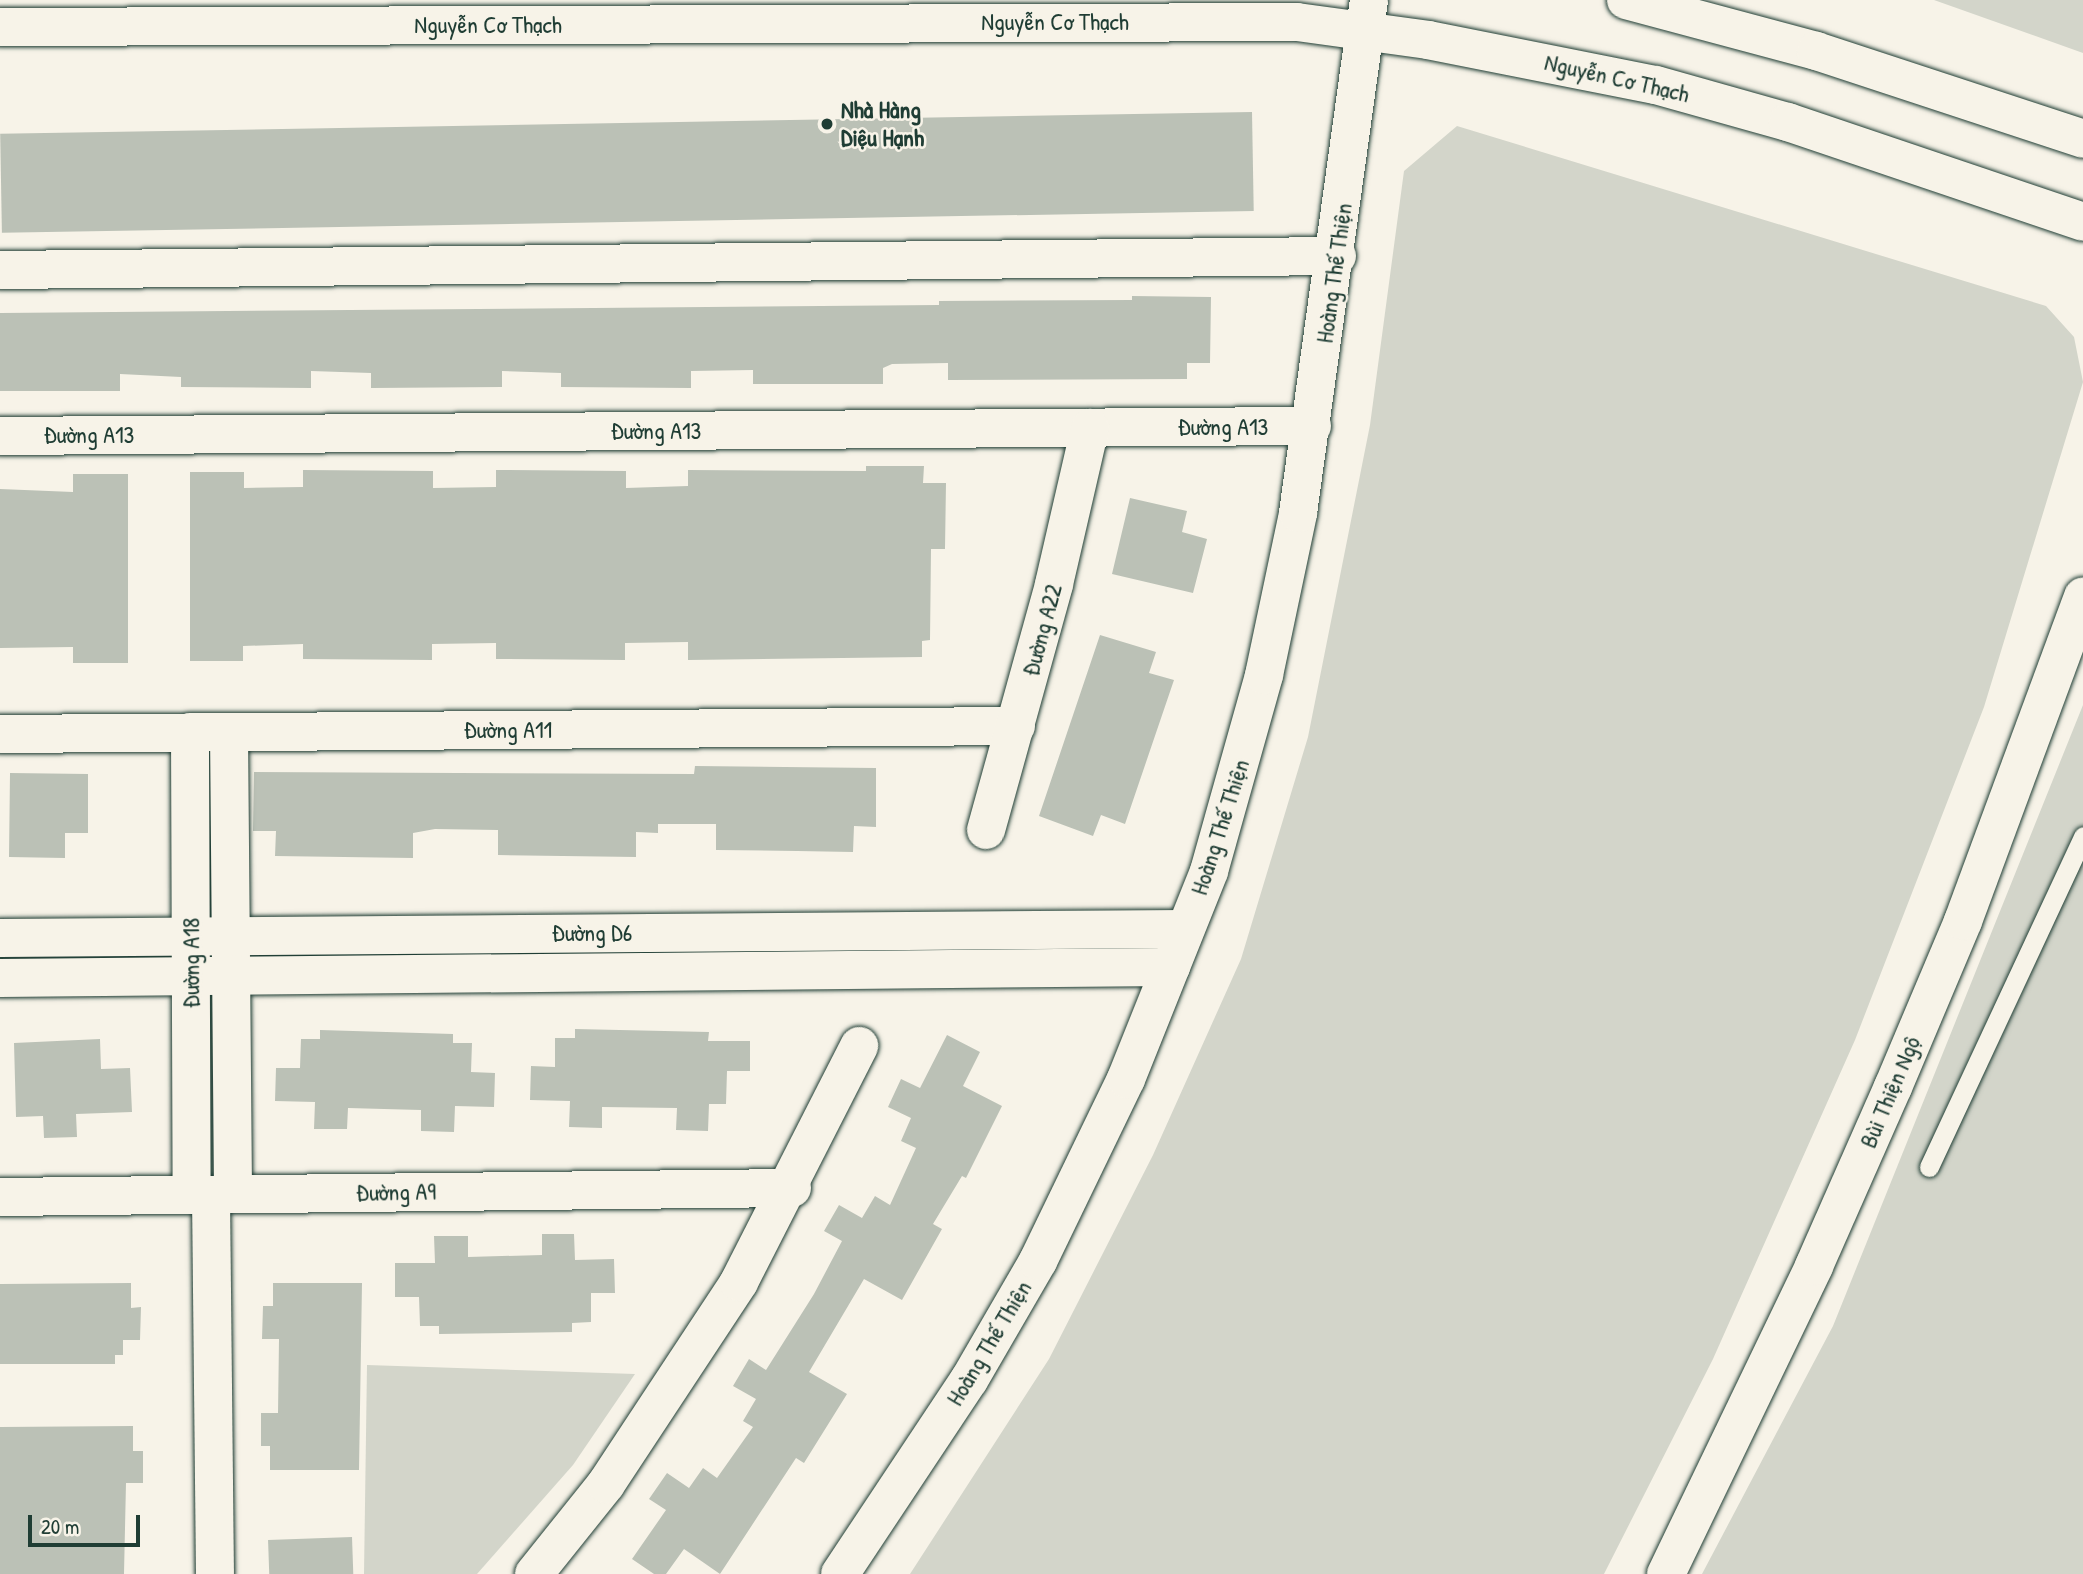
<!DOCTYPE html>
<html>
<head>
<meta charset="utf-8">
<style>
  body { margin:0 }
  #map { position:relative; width:2083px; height:1574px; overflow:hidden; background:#f7f3e8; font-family:"Patrick Hand",sans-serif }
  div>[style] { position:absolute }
  .green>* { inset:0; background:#d3d5ca }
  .building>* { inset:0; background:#bbc1b6; transform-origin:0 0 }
  .roads { filter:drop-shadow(0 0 2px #1f3d34) drop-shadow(0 0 2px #1f3d34) }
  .service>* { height:19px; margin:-9.5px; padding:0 9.5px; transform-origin:9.5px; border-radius:9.5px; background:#f7f3e8 }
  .minor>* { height:38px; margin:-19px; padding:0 19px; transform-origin:19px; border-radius:19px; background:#f7f3e8 }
  .tertiary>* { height:38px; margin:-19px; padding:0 19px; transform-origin:19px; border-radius:19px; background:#f7f3e8 }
  .secondary>* { height:38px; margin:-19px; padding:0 19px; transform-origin:19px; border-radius:19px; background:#f7f3e8 }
  .dots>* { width:19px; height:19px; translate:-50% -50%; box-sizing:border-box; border:4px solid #f7f3e8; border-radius:50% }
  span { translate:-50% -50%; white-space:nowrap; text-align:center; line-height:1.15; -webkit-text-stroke:5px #f7f3e8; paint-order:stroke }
  .street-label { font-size:24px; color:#1f3d34 }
  .poi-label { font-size:24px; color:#1f3d34; font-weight:700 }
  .left { translate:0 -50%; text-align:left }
  .scale { position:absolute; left:28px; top:1515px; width:112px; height:32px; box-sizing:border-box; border:4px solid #1f3d34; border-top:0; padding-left:9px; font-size:21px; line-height:24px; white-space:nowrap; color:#1f3d34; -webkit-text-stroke:5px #f7f3e8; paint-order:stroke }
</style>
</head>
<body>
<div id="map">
  <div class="green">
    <i style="clip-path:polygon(1934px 0,2083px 0,2083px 53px)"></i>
    <i style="clip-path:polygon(1457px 126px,2046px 306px,2074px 337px,2083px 382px,1984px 707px,1855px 1040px,1713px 1359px,1604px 1574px,910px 1574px,1049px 1359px,1153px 1155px,1241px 959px,1308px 737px,1370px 425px,1404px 171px)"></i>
    <i style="clip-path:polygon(2083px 705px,2083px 1574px,1702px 1574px,1833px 1326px)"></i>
    <i style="clip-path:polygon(367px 1365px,635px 1374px,573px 1465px,477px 1574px,364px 1574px)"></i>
  </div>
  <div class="building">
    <i style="left:1252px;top:112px;width:99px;height:1252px;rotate:89deg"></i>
    <i style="clip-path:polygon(1132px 296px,1211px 297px,1210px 363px,1187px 363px,1187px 379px,948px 380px,948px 363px,892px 364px,883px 368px,883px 384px,753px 384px,753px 370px,691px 371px,691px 388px,561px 387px,561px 373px,502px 371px,502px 387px,371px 388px,371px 373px,311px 371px,311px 388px,181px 387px,181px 377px,120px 374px,120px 391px,0 391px,0 313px,939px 305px,939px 301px,1132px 300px)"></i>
    <i style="clip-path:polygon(866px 466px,924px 466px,923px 483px,946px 483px,945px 549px,931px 549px,930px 640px,922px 641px,922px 657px,688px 660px,688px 642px,625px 643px,625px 660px,496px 659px,496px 643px,432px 644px,432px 660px,303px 659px,303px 644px,243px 646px,243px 661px,190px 661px,190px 472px,244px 472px,244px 488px,303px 487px,303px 470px,433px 471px,433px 488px,496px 487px,496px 470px,626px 471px,626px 488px,688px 486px,688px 470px,866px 471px)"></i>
    <i style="clip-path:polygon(73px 474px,128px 474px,128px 663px,73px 663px,73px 647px,0 648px,0 489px,73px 492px)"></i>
    <i style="clip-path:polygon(1130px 498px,1187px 511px,1182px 532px,1207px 539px,1193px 593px,1112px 574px)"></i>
    <i style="clip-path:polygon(1100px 635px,1156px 652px,1149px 673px,1174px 680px,1125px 824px,1101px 815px,1093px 836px,1039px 816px)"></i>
    <i style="clip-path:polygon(695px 766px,876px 768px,876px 827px,854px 826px,853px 852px,797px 851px,716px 850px,716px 824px,658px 824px,658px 833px,636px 832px,636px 857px,498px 855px,498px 830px,435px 829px,413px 833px,413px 858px,275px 856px,276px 831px,253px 831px,254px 772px,694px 774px)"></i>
    <i style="clip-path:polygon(10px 773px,88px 774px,88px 833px,65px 833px,65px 858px,9px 857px)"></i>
    <i style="clip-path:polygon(575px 1029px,709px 1032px,708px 1041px,750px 1041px,750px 1071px,727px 1071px,726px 1104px,709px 1104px,708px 1131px,676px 1130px,677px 1108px,602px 1107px,602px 1128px,569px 1127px,570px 1101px,530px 1100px,531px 1066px,555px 1067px,555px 1038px,575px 1038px)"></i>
    <i style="clip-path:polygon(320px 1030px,453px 1034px,453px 1043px,472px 1043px,471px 1072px,495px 1073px,494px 1107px,455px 1106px,454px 1132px,421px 1131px,421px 1110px,384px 1109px,348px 1108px,347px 1129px,314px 1129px,315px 1102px,275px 1101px,276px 1068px,300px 1068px,301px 1039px,320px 1039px)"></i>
    <i style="clip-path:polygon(947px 1035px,980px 1052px,963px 1086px,1002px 1106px,966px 1178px,962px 1176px,933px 1224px,942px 1229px,902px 1300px,864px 1279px,809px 1372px,847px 1394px,804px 1463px,796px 1458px,720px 1574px,684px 1549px,666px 1574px,654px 1574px,632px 1559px,666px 1510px,649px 1499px,667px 1473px,689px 1488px,703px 1468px,717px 1478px,753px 1427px,743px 1421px,756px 1399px,733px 1386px,749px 1359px,766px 1370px,814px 1294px,842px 1241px,824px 1231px,839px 1205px,862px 1218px,875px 1196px,890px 1205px,916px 1148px,901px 1141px,911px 1118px,888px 1107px,901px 1079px,920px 1088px)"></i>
    <i style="clip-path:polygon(100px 1039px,101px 1069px,130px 1068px,132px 1112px,76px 1114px,77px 1137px,44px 1138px,43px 1116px,16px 1117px,14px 1043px)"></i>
    <i style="clip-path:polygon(542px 1234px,574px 1234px,575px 1260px,614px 1259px,615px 1293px,591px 1293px,591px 1322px,572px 1323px,572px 1332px,439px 1334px,439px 1326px,420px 1326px,419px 1297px,395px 1297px,395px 1263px,435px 1263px,434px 1236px,468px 1236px,468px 1257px,542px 1255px)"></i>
    <i style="clip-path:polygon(131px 1283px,131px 1308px,141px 1307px,140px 1340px,123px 1340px,123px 1355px,115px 1355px,115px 1364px,0 1364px,0 1284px)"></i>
    <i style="clip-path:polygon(273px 1283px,362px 1283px,359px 1470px,270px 1470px,270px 1446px,261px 1446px,261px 1413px,278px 1413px,279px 1339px,262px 1339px,263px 1306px,273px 1306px)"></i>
    <i style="clip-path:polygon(133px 1426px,133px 1451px,143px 1451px,143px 1483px,126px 1483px,124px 1574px,0 1574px,0 1427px)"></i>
    <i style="left:352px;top:1537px;width:37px;height:84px;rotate:88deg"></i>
  </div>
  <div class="roads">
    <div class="service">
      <i style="left:1929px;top:1167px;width:365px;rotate:-65deg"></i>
    </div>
    <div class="minor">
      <i style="left:0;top:270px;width:1337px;rotate:-0.6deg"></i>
      <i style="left:0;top:436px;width:1312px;rotate:-0.44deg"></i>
      <i style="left:190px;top:732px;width:462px;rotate:89.8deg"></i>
      <i style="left:229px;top:732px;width:462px;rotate:89.5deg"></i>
      <i style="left:0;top:734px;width:1016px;rotate:-0.45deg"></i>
      <i style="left:986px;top:830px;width:255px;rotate:-74.5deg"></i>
      <i style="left:1054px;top:584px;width:160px;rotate:-77deg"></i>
      <i style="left:0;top:938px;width:1185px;rotate:-0.44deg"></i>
      <i style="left:0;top:978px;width:1171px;rotate:-0.54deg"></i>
      <i style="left:211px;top:1195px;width:379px;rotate:89.4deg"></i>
      <i style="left:0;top:1197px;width:792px;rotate:-0.65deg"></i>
      <i style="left:534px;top:1574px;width:115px;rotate:-51.3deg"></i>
      <i style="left:606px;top:1484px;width:242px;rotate:-56.6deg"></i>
      <i style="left:739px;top:1282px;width:265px;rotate:-63deg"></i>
    </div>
    <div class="tertiary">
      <i style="left:840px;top:1574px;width:233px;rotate:-56.4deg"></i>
      <i style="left:969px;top:1380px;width:138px;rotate:-59.9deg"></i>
      <i style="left:1038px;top:1261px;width:202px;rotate:-64.2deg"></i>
      <i style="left:1126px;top:1079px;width:224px;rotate:-68.2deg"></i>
      <i style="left:1209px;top:871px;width:204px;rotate:-74.3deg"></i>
      <i style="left:1264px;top:675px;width:166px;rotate:-78.1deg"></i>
      <i style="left:1298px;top:513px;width:518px;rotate:-82.12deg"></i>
      <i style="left:1666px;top:1574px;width:342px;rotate:-64.3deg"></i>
      <i style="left:1814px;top:1266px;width:196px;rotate:-66.2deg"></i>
      <i style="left:1893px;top:1087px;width:180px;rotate:-67.1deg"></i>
      <i style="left:1963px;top:921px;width:346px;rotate:-69.7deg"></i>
    </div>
    <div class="secondary">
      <i style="left:1626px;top:0;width:197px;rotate:15deg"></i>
      <i style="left:1816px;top:51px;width:281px;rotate:18.2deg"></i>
      <i style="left:0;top:27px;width:1297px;rotate:-0.22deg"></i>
      <i style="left:1297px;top:22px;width:132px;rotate:7.8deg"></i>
      <i style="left:1428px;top:40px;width:232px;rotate:11.2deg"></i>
      <i style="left:1656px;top:85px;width:137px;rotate:15.7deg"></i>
      <i style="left:1788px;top:122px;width:311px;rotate:18.7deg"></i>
    </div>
  </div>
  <div class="dots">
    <i style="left:827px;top:124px;background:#1f3d34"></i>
  </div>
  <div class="street-label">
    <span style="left:1055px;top:22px">Nguyễn Cơ Thạch</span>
    <span style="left:488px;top:25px">Nguyễn Cơ Thạch</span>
    <span style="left:1617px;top:78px;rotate:13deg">Nguyễn Cơ Thạch</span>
    <span style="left:1334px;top:273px;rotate:-82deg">Hoàng Thế Thiện</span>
    <span style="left:1223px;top:427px">Đường A13</span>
    <span style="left:656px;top:431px">Đường A13</span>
    <span style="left:89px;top:435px">Đường A13</span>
    <span style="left:1042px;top:630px;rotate:-75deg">Đường A22</span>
    <span style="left:508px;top:730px">Đường A11</span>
    <span style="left:1220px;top:827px;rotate:-72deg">Hoàng Thế Thiện</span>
    <span style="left:592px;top:933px">Đường D6</span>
    <span style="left:191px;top:963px;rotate:-90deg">Đường A18</span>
    <span style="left:1890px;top:1092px;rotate:-67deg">Bùi Thiện Ngộ</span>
    <span style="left:396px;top:1192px;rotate:-1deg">Đường A9</span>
    <span style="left:989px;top:1343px;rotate:-59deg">Hoàng Thế Thiện</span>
  </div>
  <div class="poi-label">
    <span class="left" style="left:841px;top:124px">Nhà Hàng<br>Diệu Hạnh</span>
  </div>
  <div class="scale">20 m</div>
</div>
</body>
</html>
